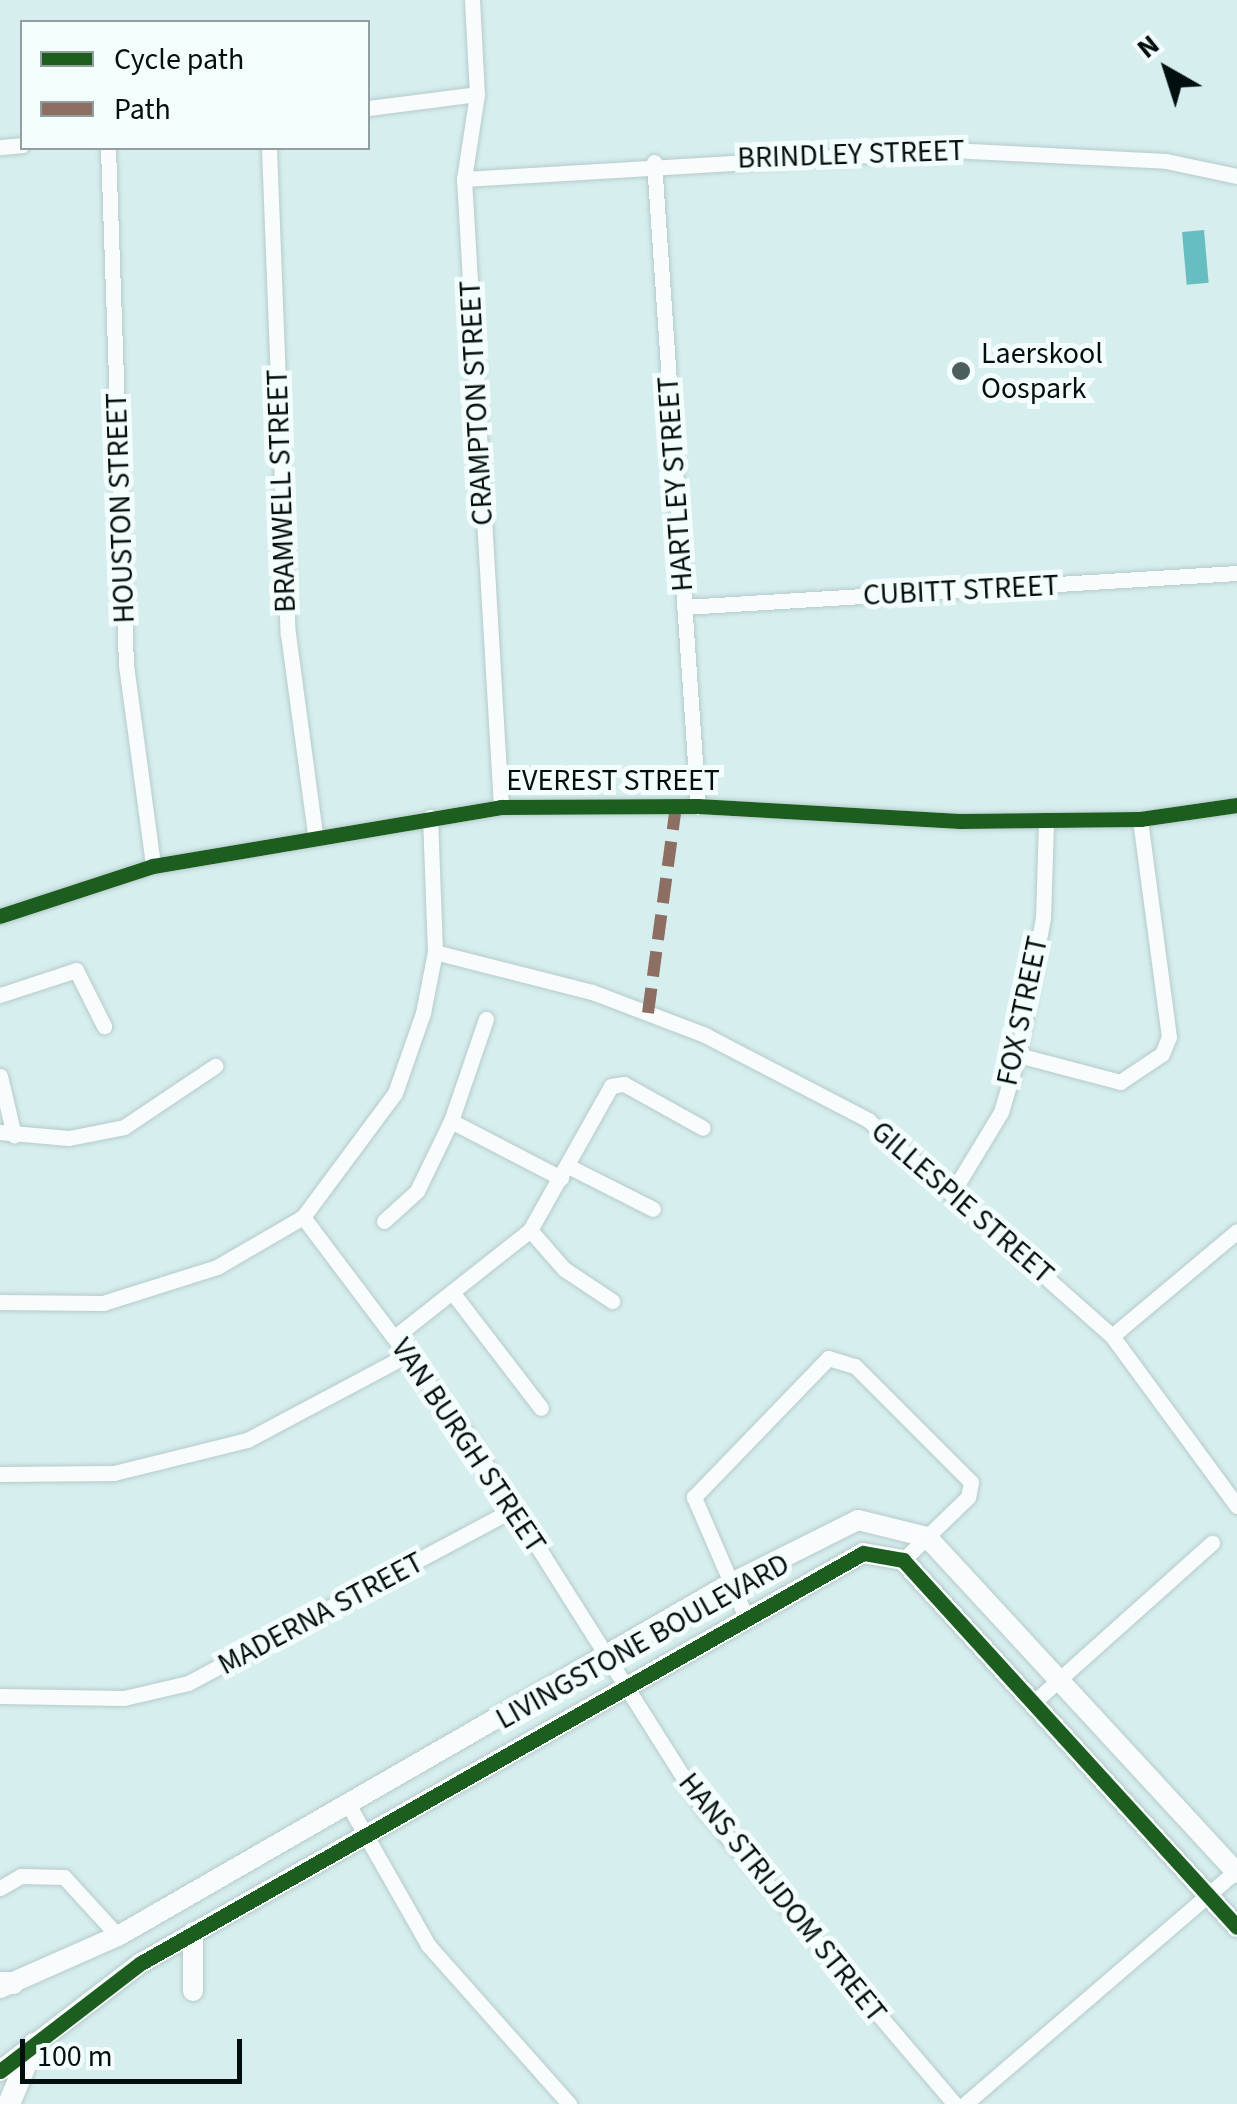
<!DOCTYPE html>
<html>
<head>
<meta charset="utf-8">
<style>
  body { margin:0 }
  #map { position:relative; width:1237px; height:2104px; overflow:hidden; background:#d6eeee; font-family:"Source Sans 3",sans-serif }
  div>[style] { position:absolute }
  .water>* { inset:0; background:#67bec0; transform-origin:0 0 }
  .roads { filter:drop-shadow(0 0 2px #b7caca) drop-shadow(0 0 2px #b7caca) }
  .minor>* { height:15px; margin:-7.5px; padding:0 7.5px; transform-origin:7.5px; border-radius:7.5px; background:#f9fcfc }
  .tertiary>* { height:20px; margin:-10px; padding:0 10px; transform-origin:10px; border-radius:10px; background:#f9fcfc }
  .secondary>* { height:22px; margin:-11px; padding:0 11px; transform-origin:11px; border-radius:11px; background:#f9fcfc }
  .quiet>* { height:12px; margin-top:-6px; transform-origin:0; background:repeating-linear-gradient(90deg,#8d6e63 0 25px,transparent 0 37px) }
  .cycleway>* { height:15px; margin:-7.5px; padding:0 7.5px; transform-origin:7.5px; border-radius:7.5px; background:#1b5e20 }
  .dots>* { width:28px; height:28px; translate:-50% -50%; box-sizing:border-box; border:5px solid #f4fdfd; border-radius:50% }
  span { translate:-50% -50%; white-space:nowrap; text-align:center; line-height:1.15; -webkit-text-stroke:10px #f4fdfd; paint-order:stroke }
  .street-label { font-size:30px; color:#020f0f }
  .poi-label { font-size:30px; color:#020f0f }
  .left { translate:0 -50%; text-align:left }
  .legend { position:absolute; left:20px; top:20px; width:350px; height:130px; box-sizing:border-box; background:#f4fdfd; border:2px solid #939e9e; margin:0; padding:12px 18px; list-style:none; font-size:30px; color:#020f0f }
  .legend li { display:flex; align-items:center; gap:20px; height:50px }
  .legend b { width:50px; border:2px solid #939e9e }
  .north { position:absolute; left:1117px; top:20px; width:100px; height:100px; -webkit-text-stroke:8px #f4fdfd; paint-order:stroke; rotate:321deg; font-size:28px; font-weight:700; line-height:40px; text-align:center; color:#020f0f }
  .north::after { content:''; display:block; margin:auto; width:35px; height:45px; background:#020f0f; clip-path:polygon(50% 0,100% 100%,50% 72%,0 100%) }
  .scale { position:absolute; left:20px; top:2039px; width:222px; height:45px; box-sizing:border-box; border:5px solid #020f0f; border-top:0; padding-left:12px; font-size:30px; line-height:35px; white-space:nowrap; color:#020f0f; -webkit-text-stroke:8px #f4fdfd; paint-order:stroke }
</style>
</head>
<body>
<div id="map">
  <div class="water">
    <i style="left:1204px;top:230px;width:53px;height:22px;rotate:85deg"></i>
  </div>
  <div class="roads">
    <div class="minor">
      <i style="left:472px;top:0;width:94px;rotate:87deg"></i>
      <i style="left:477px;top:94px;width:86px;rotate:98.7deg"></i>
      <i style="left:464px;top:179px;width:629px;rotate:86.63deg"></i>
      <i style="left:368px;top:108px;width:110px;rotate:-7.3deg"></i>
      <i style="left:0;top:147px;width:22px;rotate:-5deg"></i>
      <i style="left:108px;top:148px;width:517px;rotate:88.01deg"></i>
      <i style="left:126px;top:665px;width:203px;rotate:82.3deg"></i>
      <i style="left:269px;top:148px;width:486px;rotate:87.8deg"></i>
      <i style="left:288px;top:634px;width:201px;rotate:82.3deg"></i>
      <i style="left:654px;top:162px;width:646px;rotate:86.09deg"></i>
      <i style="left:464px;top:179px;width:488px;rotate:-3.4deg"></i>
      <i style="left:951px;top:150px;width:215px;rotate:2.9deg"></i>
      <i style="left:1166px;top:161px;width:73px;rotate:11.9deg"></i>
      <i style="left:684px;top:607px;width:554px;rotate:-3.52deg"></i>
      <i style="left:0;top:916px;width:161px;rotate:-18.1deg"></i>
      <i style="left:153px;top:866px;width:353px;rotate:-9.6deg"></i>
      <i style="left:501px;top:807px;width:197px;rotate:-0.3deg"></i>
      <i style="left:698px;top:806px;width:262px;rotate:3.3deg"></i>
      <i style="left:960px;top:821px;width:180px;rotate:-0.6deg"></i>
      <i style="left:1140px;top:819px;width:98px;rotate:-8.2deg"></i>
      <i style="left:435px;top:952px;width:162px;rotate:14.3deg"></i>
      <i style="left:592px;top:992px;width:121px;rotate:20.8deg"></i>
      <i style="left:705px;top:1035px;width:184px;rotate:27.5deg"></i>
      <i style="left:868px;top:1120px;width:326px;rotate:41.5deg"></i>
      <i style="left:1112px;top:1336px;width:211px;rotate:53.7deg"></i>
      <i style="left:0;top:995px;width:80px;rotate:-18.2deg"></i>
      <i style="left:76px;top:970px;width:63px;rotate:63.4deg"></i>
      <i style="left:1018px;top:1055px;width:106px;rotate:14.8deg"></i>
      <i style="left:1120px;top:1082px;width:50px;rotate:-33.7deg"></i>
      <i style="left:1162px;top:1054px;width:18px;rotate:-68deg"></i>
      <i style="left:1169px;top:1037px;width:220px;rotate:-97.6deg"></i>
      <i style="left:0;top:1076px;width:61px;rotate:76.7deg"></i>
      <i style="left:451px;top:1121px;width:108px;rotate:-71.1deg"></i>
      <i style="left:0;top:1132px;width:69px;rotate:5deg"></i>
      <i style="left:69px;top:1138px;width:56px;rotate:-11.3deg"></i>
      <i style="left:124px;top:1127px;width:110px;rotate:-33.8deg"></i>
      <i style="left:568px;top:1166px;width:95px;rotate:26.8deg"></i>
      <i style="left:955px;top:1188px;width:89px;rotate:-58.8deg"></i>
      <i style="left:1001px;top:1112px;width:59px;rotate:-73.4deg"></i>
      <i style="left:1018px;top:1055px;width:139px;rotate:-79.7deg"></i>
      <i style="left:1043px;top:918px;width:98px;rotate:-88.2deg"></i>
      <i style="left:303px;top:1217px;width:269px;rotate:53deg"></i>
      <i style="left:465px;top:1432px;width:442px;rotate:57.7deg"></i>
      <i style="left:701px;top:1806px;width:392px;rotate:49.6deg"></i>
      <i style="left:384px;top:1221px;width:45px;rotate:-42.3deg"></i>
      <i style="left:417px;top:1191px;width:78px;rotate:-64.1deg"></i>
      <i style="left:451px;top:1121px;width:124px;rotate:27.4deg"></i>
      <i style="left:530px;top:1230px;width:52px;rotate:48.9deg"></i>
      <i style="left:564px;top:1269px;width:58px;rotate:33.7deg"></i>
      <i style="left:452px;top:1292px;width:146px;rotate:52.5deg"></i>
      <i style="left:0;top:1302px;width:103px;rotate:0.6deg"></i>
      <i style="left:103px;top:1303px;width:120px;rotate:-17.5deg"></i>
      <i style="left:217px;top:1267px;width:99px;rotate:-30.2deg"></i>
      <i style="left:303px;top:1217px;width:154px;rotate:-53.4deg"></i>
      <i style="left:395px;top:1093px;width:85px;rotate:-70.7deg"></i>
      <i style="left:423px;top:1013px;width:62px;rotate:-78.9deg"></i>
      <i style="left:435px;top:952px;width:135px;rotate:-92.1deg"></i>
      <i style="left:396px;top:1336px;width:171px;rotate:-38.3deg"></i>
      <i style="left:530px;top:1230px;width:165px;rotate:-60.6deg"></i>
      <i style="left:611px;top:1086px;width:13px;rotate:-9deg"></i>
      <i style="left:624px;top:1084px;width:90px;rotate:29.1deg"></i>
      <i style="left:1112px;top:1336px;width:163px;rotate:-40deg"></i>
      <i style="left:0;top:1474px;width:114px;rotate:-0.5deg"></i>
      <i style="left:114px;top:1473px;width:137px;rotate:-13.9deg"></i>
      <i style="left:247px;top:1440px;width:183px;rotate:-28deg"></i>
      <i style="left:745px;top:1615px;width:129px;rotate:-113.4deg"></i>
      <i style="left:694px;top:1497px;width:193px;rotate:-46deg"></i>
      <i style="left:828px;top:1358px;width:28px;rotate:17deg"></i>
      <i style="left:855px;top:1366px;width:164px;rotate:45deg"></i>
      <i style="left:971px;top:1482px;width:15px;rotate:101deg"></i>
      <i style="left:968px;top:1497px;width:91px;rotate:135.9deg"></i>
      <i style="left:0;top:1696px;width:124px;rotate:0.9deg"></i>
      <i style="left:124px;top:1698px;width:66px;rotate:-13.2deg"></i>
      <i style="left:188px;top:1683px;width:370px;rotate:-28.1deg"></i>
      <i style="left:1034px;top:1702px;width:239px;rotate:-41.8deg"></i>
      <i style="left:348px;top:1804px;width:162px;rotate:60.4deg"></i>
      <i style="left:428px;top:1945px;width:213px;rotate:48.4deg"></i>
      <i style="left:0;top:1888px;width:24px;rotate:-30deg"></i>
      <i style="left:21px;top:1876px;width:43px;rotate:1.3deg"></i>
      <i style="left:64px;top:1877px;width:80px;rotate:47.5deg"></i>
      <i style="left:965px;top:2104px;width:357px;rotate:-40.7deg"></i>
    </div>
    <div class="tertiary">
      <i style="left:0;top:1988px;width:129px;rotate:-23.8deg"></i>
      <i style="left:118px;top:1936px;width:704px;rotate:-29.92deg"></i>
      <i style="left:728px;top:1585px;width:145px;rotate:-26.6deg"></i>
      <i style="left:858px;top:1520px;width:71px;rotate:13.8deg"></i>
      <i style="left:927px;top:1537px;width:457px;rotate:47.3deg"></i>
      <i style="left:193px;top:1991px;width:59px;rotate:-90deg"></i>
      <i style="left:0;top:2071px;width:178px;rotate:-37.5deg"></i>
      <i style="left:141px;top:1963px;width:830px;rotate:-29.59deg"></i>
      <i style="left:863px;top:1553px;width:41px;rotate:9.9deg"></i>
      <i style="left:903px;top:1560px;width:496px;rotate:47.7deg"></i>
    </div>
    <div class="secondary">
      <i style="left:0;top:1983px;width:13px"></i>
      <i style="left:9px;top:2104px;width:65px;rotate:-67.4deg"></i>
    </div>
  </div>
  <div class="quiet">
    <i style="left:648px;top:1013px;width:209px;rotate:-82.3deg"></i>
  </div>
  <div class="cycleway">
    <i style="left:0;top:916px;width:161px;rotate:-18.1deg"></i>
    <i style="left:153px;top:866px;width:353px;rotate:-9.6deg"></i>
    <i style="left:501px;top:807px;width:197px;rotate:-0.3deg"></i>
    <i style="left:698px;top:806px;width:262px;rotate:3.3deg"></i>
    <i style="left:960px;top:821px;width:180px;rotate:-0.6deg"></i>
    <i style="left:1140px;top:819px;width:98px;rotate:-8.2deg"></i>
    <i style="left:0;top:2071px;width:178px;rotate:-37.5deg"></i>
    <i style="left:141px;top:1963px;width:830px;rotate:-29.59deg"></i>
    <i style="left:863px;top:1553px;width:41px;rotate:9.9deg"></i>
    <i style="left:903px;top:1560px;width:496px;rotate:47.7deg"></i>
  </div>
  <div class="dots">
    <i style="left:961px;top:371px;background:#4c5d5d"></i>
  </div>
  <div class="street-label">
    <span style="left:851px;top:155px;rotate:-2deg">BRINDLEY STREET</span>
    <span style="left:477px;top:403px;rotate:-93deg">CRAMPTON STREET</span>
    <span style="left:676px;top:484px;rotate:-94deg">HARTLEY STREET</span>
    <span style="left:282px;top:491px;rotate:-92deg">BRAMWELL STREET</span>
    <span style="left:121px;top:508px;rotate:-92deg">HOUSTON STREET</span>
    <span style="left:961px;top:591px;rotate:-3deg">CUBITT STREET</span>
    <span style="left:613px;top:781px">EVEREST STREET</span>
    <span style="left:1023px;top:1011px;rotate:-78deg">FOX STREET</span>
    <span style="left:962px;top:1203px;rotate:41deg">GILLESPIE STREET</span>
    <span style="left:468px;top:1446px;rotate:56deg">VAN BURGH STREET</span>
    <span style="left:321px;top:1614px;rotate:-28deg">MADERNA STREET</span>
    <span style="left:643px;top:1642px;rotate:-29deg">LIVINGSTONE BOULEVARD</span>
    <span style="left:782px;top:1898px;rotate:51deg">HANS STRIJDOM STREET</span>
  </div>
  <div class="poi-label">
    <span class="left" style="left:981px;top:371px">Laerskool<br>Oospark</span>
  </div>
  <ul class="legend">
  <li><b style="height:12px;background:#1b5e20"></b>Cycle path</li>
  <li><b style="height:12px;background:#8d6e63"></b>Path</li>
  </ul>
  <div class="north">N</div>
  <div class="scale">100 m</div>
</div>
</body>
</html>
